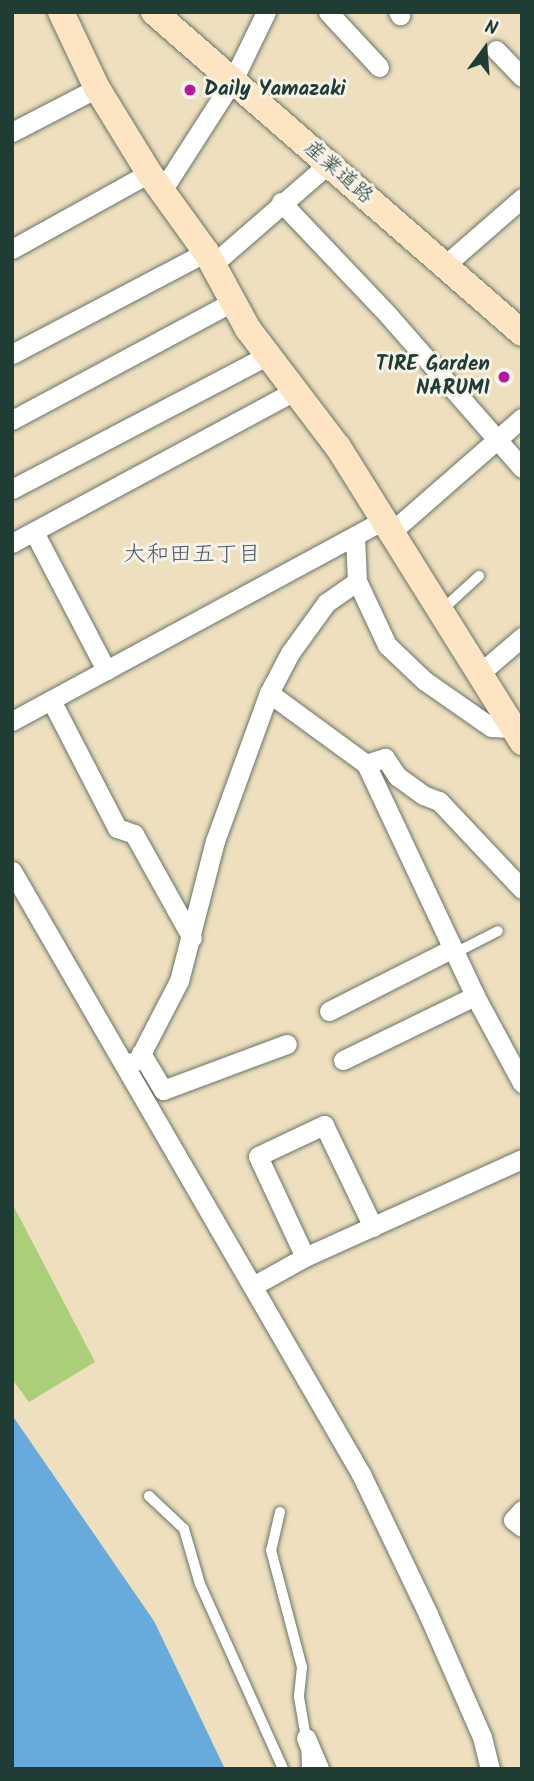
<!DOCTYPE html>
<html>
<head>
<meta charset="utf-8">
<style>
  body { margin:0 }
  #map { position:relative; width:534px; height:1781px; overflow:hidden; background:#eedfbf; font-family:Kalam,"Klee One",sans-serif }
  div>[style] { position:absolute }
  .green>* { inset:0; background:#abce78 }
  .water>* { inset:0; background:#67aadc }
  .roads { filter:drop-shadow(0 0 2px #677665) drop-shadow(0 0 2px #677665) }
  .lane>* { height:10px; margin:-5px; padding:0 5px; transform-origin:5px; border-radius:5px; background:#fff }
  .street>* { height:19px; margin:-9.5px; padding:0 9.5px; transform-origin:9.5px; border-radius:9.5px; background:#fff }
  .secondary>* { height:26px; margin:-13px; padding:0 13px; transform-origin:13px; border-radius:13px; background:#fde5c4 }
  .dots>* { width:19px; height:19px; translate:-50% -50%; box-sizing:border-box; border:4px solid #f7f3e8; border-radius:50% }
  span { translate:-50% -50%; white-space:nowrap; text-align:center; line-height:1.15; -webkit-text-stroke:6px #f7f3e8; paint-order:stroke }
  .poi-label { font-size:21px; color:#1f3d34; font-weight:700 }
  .left { translate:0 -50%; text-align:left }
  .right { translate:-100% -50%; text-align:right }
  .street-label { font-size:21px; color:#1f3d34 }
  .neighbourhood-label { font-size:23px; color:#515d6e }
  .frame { position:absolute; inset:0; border:14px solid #1f3d34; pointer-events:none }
  .north { position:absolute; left:450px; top:14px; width:70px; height:70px; -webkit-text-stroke:5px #f7f3e8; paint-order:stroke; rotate:16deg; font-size:19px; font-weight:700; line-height:28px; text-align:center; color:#1f3d34 }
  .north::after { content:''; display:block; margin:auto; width:24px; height:32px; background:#1f3d34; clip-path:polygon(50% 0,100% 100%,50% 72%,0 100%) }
</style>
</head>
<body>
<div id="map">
  <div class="green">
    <i style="clip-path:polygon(12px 1203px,95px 1362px,29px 1402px,12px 1379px)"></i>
  </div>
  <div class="water">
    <i style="clip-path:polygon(12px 1415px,154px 1621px,225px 1769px,12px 1769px)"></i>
  </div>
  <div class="roads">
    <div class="lane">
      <i style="left:443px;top:609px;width:49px;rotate:-42.5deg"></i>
      <i style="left:455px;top:953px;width:48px;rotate:-27.1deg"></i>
      <i style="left:149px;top:1496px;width:48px;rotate:43.3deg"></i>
      <i style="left:184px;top:1529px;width:57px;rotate:73.8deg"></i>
      <i style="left:200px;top:1584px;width:203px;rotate:65.8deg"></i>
      <i style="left:280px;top:1512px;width:39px;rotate:103deg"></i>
      <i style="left:271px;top:1550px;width:121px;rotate:75.2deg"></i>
      <i style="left:302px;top:1667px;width:30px;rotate:96deg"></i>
      <i style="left:299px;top:1697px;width:42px;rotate:80.3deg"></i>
      <i style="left:306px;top:1738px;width:31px;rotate:88deg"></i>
    </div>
    <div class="street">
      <i style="left:328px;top:12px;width:75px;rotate:47.2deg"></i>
      <i style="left:398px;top:12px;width:4px;rotate:56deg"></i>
      <i style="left:496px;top:50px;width:37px;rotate:46deg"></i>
      <i style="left:12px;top:132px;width:96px;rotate:-27.4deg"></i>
      <i style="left:163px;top:189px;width:130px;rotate:-57.3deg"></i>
      <i style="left:233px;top:80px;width:76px;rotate:-64.1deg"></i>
      <i style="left:281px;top:202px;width:157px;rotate:46.5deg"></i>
      <i style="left:389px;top:316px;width:202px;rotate:48.8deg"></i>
      <i style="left:12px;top:249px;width:157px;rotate:-29deg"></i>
      <i style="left:212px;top:265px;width:154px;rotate:-41deg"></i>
      <i style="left:444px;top:266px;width:103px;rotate:-41.1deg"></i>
      <i style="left:12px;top:354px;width:219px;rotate:-27.7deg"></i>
      <i style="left:12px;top:420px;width:250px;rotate:-28.2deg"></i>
      <i style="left:12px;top:489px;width:287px;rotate:-27.6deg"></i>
      <i style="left:34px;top:532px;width:156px;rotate:62.4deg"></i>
      <i style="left:390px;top:533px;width:175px;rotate:-41.1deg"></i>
      <i style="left:355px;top:536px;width:45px;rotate:87.5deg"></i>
      <i style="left:357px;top:581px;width:71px;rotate:64.9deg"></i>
      <i style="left:387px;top:645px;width:52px;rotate:43.5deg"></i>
      <i style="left:425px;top:681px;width:80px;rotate:34.9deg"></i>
      <i style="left:491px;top:727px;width:21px;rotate:3deg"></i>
      <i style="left:12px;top:543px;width:320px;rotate:-28.3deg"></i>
      <i style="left:479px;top:674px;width:57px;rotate:-40.7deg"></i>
      <i style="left:269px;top:693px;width:120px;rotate:36.2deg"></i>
      <i style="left:366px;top:764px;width:256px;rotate:64.8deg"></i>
      <i style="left:475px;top:996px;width:99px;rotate:61.6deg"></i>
      <i style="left:51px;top:700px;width:144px;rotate:62.7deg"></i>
      <i style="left:117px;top:828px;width:18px;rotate:19deg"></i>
      <i style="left:134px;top:834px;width:119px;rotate:60.9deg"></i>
      <i style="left:12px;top:721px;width:421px;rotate:-28.4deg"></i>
      <i style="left:366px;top:764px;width:20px;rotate:-18deg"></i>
      <i style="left:385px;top:758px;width:22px;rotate:56deg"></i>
      <i style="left:397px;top:776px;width:32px;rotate:36deg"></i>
      <i style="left:423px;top:795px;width:17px;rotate:21deg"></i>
      <i style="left:439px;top:801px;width:121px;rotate:46.7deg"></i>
      <i style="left:12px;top:871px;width:697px;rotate:59.94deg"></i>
      <i style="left:361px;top:1474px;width:155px;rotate:64.4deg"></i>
      <i style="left:428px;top:1614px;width:134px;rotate:66.3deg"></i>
      <i style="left:482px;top:1737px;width:33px;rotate:76deg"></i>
      <i style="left:329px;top:1011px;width:139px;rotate:-26.9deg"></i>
      <i style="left:141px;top:1053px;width:43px;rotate:59.3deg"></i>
      <i style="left:163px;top:1090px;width:132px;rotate:-20.4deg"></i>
      <i style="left:343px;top:1060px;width:147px;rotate:-25.9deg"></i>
      <i style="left:126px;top:1064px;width:13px;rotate:-18deg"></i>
      <i style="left:138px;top:1060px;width:89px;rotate:-62.6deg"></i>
      <i style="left:179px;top:981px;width:145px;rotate:-75.6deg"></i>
      <i style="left:215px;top:841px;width:158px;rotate:-70deg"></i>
      <i style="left:269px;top:693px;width:45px;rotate:-62.3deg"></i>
      <i style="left:290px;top:653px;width:62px;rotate:-54.2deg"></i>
      <i style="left:326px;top:603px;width:38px;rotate:-35deg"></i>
      <i style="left:305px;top:1257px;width:111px;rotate:-115deg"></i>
      <i style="left:258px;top:1156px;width:73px;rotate:-25.2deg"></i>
      <i style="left:324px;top:1125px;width:113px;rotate:64.3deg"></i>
      <i style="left:260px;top:1282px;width:51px;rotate:-29.1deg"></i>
      <i style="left:305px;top:1257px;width:238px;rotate:-24.3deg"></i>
      <i style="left:522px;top:1510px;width:13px;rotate:132deg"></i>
      <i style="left:513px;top:1520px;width:11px;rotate:38deg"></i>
      <i style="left:306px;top:1738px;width:34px;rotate:67deg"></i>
    </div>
    <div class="secondary">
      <i style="left:61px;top:12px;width:84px;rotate:64.7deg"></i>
      <i style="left:97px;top:88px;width:100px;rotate:58.5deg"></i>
      <i style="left:149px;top:173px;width:97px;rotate:54.2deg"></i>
      <i style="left:206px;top:252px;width:88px;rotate:61.4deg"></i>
      <i style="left:248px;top:329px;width:148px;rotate:52.7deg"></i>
      <i style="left:338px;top:447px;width:348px;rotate:58deg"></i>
      <i style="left:154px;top:12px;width:488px;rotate:41.1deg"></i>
    </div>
  </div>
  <div class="dots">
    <i style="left:190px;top:90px;background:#b5179e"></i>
    <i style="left:504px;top:377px;background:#b5179e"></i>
  </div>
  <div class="poi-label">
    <span class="left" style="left:204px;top:90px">Daily Yamazaki</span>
    <span class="right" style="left:490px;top:377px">TIRE Garden<br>NARUMI</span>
  </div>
  <div class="street-label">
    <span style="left:338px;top:173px;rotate:41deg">産業道路</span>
  </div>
  <div class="neighbourhood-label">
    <span style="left:192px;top:555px">大和田五丁目</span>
  </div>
  <div class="frame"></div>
  <div class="north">N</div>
</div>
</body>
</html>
